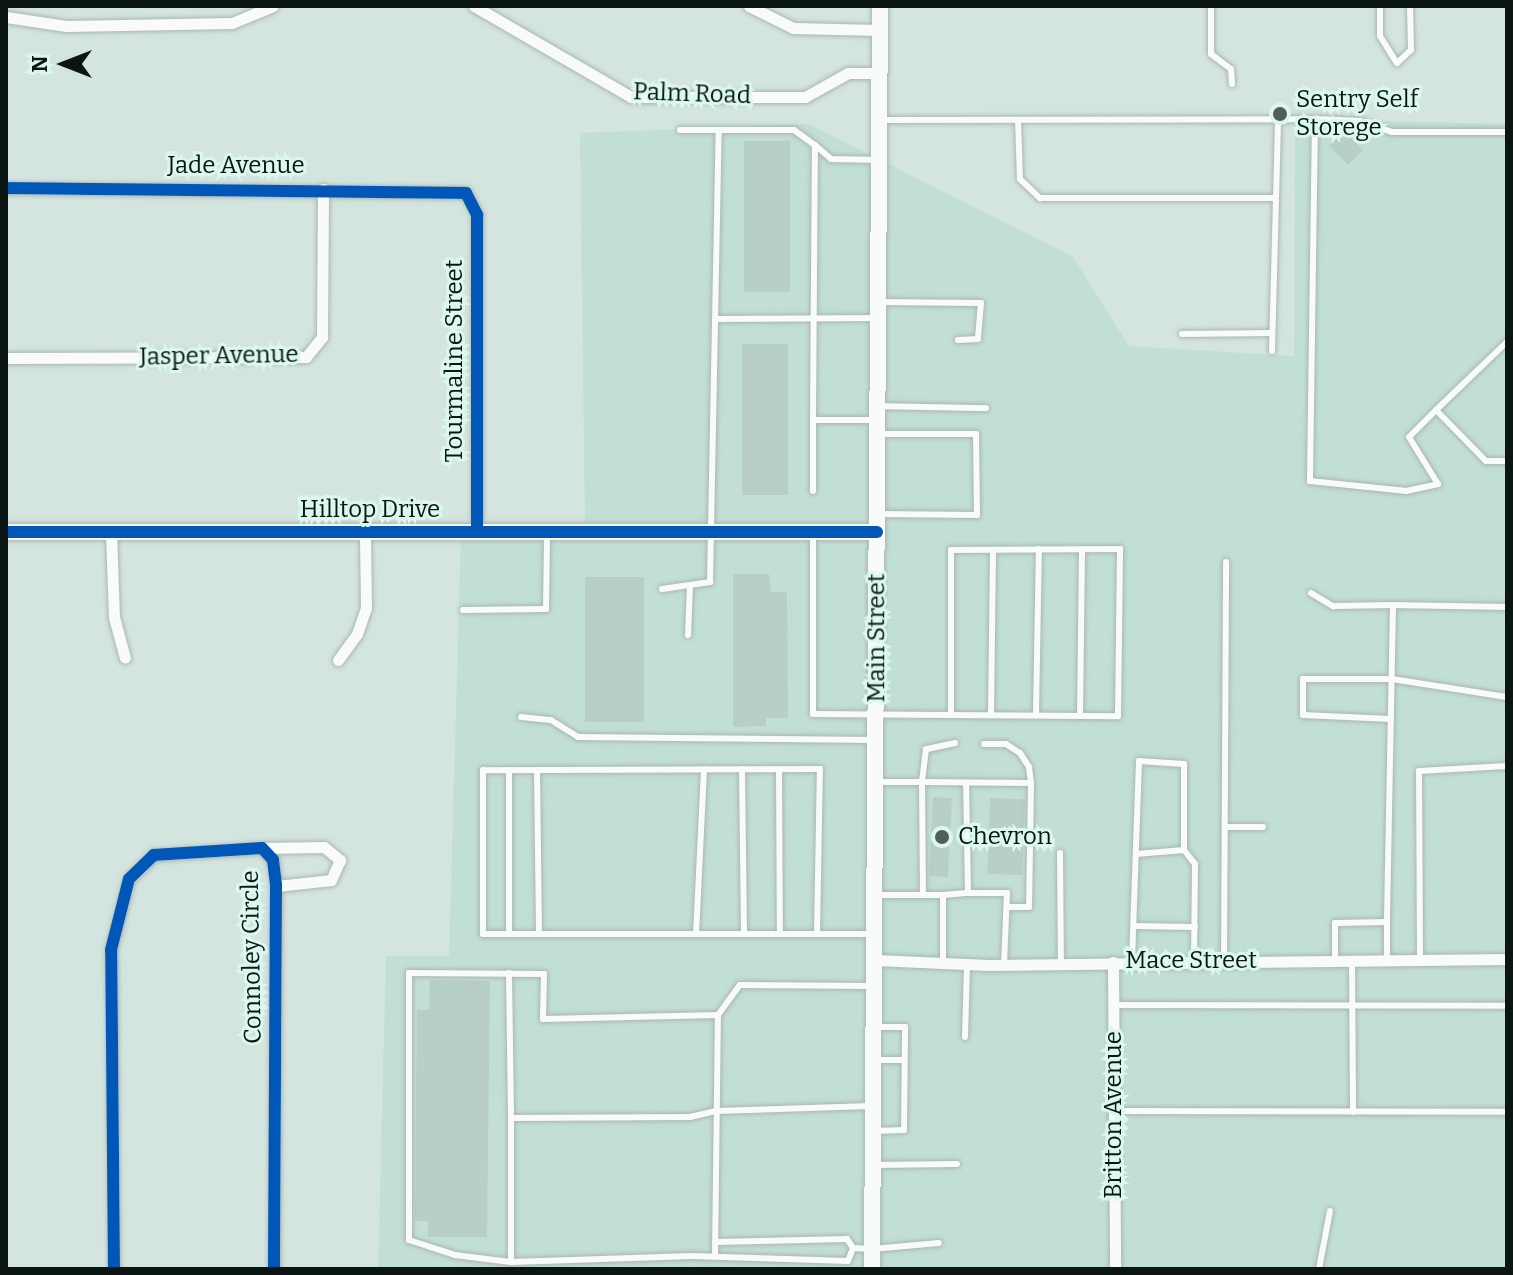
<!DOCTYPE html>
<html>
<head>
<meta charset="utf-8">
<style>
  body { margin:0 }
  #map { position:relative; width:1513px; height:1275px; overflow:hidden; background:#d4e5df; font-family:Bitter,serif }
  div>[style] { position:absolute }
  .built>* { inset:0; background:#c2dfd6 }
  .building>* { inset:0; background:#b8cfc8; transform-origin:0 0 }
  .roads { filter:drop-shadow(0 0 2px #aab7b2) drop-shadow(0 0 2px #aab7b2) }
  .lane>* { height:6px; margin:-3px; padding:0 3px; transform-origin:3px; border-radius:3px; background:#f9fbfa }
  .street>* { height:11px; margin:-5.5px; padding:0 5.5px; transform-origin:5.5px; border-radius:5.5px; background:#f9fbfa }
  .secondary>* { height:16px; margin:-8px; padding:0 8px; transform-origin:8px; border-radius:8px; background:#f9fbfa }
  .cycleway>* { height:12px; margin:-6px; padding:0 6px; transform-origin:6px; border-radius:6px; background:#0057b8 }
  .dots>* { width:22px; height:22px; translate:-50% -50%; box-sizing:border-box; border:4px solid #dbf8ef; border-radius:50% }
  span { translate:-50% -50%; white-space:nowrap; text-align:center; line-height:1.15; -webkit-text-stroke:6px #dbf8ef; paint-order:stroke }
  .street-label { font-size:24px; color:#0b1512 }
  .poi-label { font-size:24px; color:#0b1512 }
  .left { translate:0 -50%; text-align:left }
  .frame { position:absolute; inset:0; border:8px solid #0b1512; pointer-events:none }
  .north { position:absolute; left:24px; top:24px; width:80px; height:80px; -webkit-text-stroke:6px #dbf8ef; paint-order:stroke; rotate:270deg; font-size:22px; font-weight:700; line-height:32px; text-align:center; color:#0b1512 }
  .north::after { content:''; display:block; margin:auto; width:28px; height:36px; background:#0b1512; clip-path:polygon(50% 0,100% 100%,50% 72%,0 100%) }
</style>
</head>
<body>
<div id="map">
  <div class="built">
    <i style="clip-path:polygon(1295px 119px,1507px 124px,1507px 1269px,378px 1269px,386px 956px,449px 956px,461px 532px,585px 532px,580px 133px,809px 124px,1073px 257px,1129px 346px,1294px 356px)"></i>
  </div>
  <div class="building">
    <i style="left:1344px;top:131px;width:27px;height:21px;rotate:45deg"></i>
    <i style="left:744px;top:141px;width:46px;height:151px"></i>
    <i style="left:742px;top:344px;width:46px;height:151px"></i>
    <i style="clip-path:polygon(733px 574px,769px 574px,771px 592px,787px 592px,788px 718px,766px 718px,766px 726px,733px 727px)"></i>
    <i style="left:585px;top:577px;width:59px;height:145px"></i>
    <i style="left:933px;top:797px;width:19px;height:79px;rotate:3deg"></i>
    <i style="left:990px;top:798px;width:35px;height:76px;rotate:2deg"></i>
    <i style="clip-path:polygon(430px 980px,490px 981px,487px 1237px,428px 1237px,428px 1221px,415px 1221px,417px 1010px,429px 1010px)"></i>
  </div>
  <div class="roads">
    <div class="lane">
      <i style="left:1211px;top:6px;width:48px;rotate:90deg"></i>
      <i style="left:1211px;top:54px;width:25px;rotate:37deg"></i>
      <i style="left:1231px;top:69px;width:15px;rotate:86deg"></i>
      <i style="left:1380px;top:6px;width:30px;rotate:90deg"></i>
      <i style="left:1380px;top:36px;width:32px;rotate:58deg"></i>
      <i style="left:1397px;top:63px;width:19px;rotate:-43deg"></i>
      <i style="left:1411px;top:50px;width:44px;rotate:-91.3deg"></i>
      <i style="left:1315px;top:119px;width:362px;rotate:90.8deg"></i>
      <i style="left:1310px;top:481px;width:97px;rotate:5.9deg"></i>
      <i style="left:1406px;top:491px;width:33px;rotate:-12deg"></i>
      <i style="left:1438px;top:484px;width:55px;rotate:-121.7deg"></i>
      <i style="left:1409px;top:437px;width:38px;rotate:-45deg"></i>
      <i style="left:1436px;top:410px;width:71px;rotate:45.6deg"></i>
      <i style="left:1486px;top:461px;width:21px"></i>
      <i style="left:883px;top:120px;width:432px;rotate:-0.1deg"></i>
      <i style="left:1315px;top:119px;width:45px;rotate:2.5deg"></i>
      <i style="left:1360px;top:121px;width:34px;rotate:19deg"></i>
      <i style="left:1392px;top:132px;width:115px"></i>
      <i style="left:1018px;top:120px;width:59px;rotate:88.1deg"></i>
      <i style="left:1020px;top:179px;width:28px;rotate:44deg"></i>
      <i style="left:1040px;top:198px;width:236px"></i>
      <i style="left:680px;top:130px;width:114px"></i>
      <i style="left:794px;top:130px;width:26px;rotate:36deg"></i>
      <i style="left:878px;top:302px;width:103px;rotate:0.6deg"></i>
      <i style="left:981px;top:303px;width:36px;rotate:95deg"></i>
      <i style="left:978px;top:339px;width:20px;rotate:177deg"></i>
      <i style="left:717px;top:319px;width:160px;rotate:-0.4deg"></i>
      <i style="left:1182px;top:334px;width:90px;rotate:-0.6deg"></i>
      <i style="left:1272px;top:351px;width:232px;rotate:-88.5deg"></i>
      <i style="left:878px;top:406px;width:108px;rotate:1.1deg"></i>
      <i style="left:1436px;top:410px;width:98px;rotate:-43.8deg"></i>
      <i style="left:813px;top:420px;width:275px;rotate:-89.6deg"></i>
      <i style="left:815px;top:145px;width:21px;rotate:41deg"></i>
      <i style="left:831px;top:159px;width:48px;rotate:1.2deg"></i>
      <i style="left:813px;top:491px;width:71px;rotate:-90deg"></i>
      <i style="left:813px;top:420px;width:61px"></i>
      <i style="left:877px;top:514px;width:100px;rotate:0.6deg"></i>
      <i style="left:977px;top:515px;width:81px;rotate:-90.7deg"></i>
      <i style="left:976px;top:434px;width:97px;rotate:180deg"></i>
      <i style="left:813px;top:532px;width:182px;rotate:90deg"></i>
      <i style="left:813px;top:714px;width:305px;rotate:0.4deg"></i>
      <i style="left:1118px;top:716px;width:167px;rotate:-89.3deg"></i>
      <i style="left:1120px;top:549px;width:169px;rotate:179.7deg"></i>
      <i style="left:951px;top:550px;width:164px;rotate:90deg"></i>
      <i style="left:662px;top:589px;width:49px;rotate:-8.3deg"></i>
      <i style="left:710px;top:582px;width:452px;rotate:-88.9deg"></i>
      <i style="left:1311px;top:593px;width:26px;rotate:31deg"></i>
      <i style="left:1333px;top:606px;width:60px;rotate:-1deg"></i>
      <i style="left:1393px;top:605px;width:317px;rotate:91.1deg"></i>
      <i style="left:1393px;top:605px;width:114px;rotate:1deg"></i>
      <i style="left:463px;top:610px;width:83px;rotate:-0.7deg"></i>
      <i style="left:546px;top:609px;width:74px;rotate:-89.2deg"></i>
      <i style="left:688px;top:635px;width:50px;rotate:-87.7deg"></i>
      <i style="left:991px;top:715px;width:165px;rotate:-89.3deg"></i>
      <i style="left:1036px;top:715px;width:166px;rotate:-89deg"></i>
      <i style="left:1080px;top:716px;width:167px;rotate:-89.3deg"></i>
      <i style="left:521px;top:717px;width:30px;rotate:6deg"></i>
      <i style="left:551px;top:720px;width:32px;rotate:32deg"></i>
      <i style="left:578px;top:737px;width:297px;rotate:0.6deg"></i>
      <i style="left:1391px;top:719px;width:88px;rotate:-177.4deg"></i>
      <i style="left:1303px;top:715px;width:36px;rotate:-90deg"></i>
      <i style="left:1303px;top:679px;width:89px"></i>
      <i style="left:1392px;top:679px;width:116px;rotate:8.9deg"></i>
      <i style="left:955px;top:743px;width:30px;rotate:168deg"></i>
      <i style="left:926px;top:749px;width:33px;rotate:97deg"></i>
      <i style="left:922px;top:782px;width:109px;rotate:0.5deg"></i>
      <i style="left:1031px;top:783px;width:124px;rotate:90.9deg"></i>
      <i style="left:1029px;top:907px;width:22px;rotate:180deg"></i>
      <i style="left:984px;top:744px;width:22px"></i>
      <i style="left:1006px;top:744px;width:17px;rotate:33deg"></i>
      <i style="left:1020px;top:753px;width:17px;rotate:57deg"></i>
      <i style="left:1029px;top:767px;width:16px;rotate:83deg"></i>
      <i style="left:742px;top:769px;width:165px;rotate:89.3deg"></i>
      <i style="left:779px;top:769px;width:165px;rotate:89.7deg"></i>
      <i style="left:509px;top:770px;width:164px;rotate:90deg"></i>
      <i style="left:537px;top:770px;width:164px;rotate:89.3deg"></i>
      <i style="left:878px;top:782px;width:44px"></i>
      <i style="left:922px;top:782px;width:113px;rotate:89.5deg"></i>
      <i style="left:1225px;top:827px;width:38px"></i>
      <i style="left:1060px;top:853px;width:110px;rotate:89.5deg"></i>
      <i style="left:1136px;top:854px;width:48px;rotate:-4.8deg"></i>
      <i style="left:968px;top:893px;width:39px"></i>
      <i style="left:1007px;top:893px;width:72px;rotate:92.4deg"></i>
      <i style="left:875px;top:895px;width:68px"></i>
      <i style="left:943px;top:895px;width:68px;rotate:90deg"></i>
      <i style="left:943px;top:895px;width:25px;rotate:-5deg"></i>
      <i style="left:968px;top:893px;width:110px;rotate:-91deg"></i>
      <i style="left:1134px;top:926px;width:61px;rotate:0.9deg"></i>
      <i style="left:696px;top:934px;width:165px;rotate:-87.2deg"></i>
      <i style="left:817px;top:934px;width:165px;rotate:-89deg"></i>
      <i style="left:820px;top:769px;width:337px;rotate:179.8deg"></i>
      <i style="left:483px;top:770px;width:164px;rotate:90deg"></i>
      <i style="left:483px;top:934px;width:388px"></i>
      <i style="left:1420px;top:959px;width:188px;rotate:-90.3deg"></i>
      <i style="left:1419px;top:771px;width:88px;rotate:-3.3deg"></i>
      <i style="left:1335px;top:960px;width:37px;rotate:-90deg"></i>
      <i style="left:1335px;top:923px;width:52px;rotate:-1.1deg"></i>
      <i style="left:1387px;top:922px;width:38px;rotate:90deg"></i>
      <i style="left:1352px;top:960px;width:152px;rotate:89.6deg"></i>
      <i style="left:1132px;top:961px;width:200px;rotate:-88deg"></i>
      <i style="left:1139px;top:761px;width:45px;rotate:3.8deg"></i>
      <i style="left:1184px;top:764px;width:86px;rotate:90deg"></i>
      <i style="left:1184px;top:850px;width:18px;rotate:52deg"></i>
      <i style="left:1195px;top:864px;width:97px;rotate:90.6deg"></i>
      <i style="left:1224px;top:961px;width:399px;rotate:-89.7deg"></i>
      <i style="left:509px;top:973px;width:145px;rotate:89.2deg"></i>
      <i style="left:1113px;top:1005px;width:394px;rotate:0.1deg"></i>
      <i style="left:718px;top:1015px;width:37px;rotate:-54deg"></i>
      <i style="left:740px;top:985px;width:131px;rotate:0.4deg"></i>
      <i style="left:965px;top:1037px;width:73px;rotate:-88.4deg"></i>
      <i style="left:876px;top:1060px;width:28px"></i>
      <i style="left:1114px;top:1111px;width:393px;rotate:0.1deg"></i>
      <i style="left:873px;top:1131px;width:31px;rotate:-2deg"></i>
      <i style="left:904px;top:1130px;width:103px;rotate:-89.4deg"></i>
      <i style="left:905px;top:1027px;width:31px;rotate:180deg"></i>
      <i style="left:873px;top:1165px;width:84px;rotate:-0.7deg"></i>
      <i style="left:715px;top:1242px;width:132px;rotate:-1.3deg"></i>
      <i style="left:847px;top:1239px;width:11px;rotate:56deg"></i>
      <i style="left:853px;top:1248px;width:19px;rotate:3deg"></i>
      <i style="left:872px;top:1249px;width:67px;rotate:-5.1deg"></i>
      <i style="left:715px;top:1256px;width:241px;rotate:-89.3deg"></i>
      <i style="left:718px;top:1015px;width:175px;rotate:178.7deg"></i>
      <i style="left:543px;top:1019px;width:45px;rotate:-88.7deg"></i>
      <i style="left:544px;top:974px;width:135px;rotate:-179.6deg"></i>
      <i style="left:409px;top:973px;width:267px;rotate:90deg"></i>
      <i style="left:409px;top:1240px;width:48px;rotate:18.1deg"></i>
      <i style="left:455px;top:1255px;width:56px;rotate:7.1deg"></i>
      <i style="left:511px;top:1262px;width:181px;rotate:-1.9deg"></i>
      <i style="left:692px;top:1256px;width:156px;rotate:1.8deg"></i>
      <i style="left:848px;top:1261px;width:14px;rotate:-69deg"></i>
      <i style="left:511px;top:1262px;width:144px;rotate:-90deg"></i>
      <i style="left:511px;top:1118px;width:179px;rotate:-0.3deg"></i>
      <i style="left:690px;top:1117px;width:28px;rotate:-13deg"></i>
      <i style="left:717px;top:1111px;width:153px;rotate:-1.9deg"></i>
      <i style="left:1319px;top:1269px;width:59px;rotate:-79.3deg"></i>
    </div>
    <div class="street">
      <i style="left:474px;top:6px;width:181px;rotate:30.1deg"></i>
      <i style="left:631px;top:97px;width:174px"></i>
      <i style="left:805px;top:97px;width:49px;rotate:-29.2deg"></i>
      <i style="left:848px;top:73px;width:31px"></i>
      <i style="left:749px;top:6px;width:49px;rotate:26.6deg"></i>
      <i style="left:793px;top:28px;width:87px;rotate:1.3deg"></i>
      <i style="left:6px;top:17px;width:61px;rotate:8.5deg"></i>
      <i style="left:66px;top:26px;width:166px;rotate:-1deg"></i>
      <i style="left:232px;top:23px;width:44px;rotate:-22.5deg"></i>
      <i style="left:6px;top:188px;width:460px;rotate:0.6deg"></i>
      <i style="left:466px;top:193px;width:25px;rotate:63deg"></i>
      <i style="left:477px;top:215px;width:317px;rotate:90deg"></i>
      <i style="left:6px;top:358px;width:300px;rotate:-0.2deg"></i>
      <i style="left:306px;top:357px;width:26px;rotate:-51deg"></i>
      <i style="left:322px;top:337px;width:148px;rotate:-89.6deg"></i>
      <i style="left:111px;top:532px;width:85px;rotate:88deg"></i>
      <i style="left:114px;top:617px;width:42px;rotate:75deg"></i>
      <i style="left:338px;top:660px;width:32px;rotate:-54deg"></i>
      <i style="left:357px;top:634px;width:28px;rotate:-71deg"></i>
      <i style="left:366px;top:608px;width:76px;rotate:-90.8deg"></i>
      <i style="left:262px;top:848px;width:62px;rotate:-0.9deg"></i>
      <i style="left:324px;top:847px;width:21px;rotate:39deg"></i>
      <i style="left:340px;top:860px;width:22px;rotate:114deg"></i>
      <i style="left:331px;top:880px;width:55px;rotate:173.8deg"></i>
      <i style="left:875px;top:960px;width:114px;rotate:2.5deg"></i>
      <i style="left:989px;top:965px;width:518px;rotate:-0.66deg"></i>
      <i style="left:1113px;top:962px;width:307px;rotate:89.6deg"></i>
      <i style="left:114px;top:1269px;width:319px;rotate:-90.5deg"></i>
      <i style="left:111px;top:950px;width:73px;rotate:-75.8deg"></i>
      <i style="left:129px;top:879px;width:35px;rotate:-44deg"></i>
      <i style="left:154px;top:855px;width:108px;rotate:-3.7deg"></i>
      <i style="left:262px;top:848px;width:16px;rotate:47deg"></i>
      <i style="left:273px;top:860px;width:26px;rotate:83deg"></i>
      <i style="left:276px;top:886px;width:383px;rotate:90.3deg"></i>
    </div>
    <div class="secondary">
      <i style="left:6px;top:532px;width:871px"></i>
      <i style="left:872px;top:1269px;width:1263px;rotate:-89.64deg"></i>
    </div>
  </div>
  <div class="cycleway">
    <i style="left:6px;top:188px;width:460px;rotate:0.6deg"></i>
    <i style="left:466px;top:193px;width:25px;rotate:63deg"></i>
    <i style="left:477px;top:215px;width:317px;rotate:90deg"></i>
    <i style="left:6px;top:532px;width:871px"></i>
    <i style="left:114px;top:1269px;width:319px;rotate:-90.5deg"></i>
    <i style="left:111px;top:950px;width:73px;rotate:-75.8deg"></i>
    <i style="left:129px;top:879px;width:35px;rotate:-44deg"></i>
    <i style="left:154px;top:855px;width:108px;rotate:-3.7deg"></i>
    <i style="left:262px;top:848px;width:16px;rotate:47deg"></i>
    <i style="left:273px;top:860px;width:26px;rotate:83deg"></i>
    <i style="left:276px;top:886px;width:383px;rotate:90.3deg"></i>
  </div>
  <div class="dots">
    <i style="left:1280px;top:114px;background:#515e5a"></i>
    <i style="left:942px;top:837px;background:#515e5a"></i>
  </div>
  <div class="street-label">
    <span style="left:692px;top:94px;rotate:2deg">Palm Road</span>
    <span style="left:236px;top:166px">Jade Avenue</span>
    <span style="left:219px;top:356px;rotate:-1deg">Jasper Avenue</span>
    <span style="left:455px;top:361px;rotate:-90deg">Tourmaline Street</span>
    <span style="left:370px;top:510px">Hilltop Drive</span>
    <span style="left:877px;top:638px;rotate:-90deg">Main Street</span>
    <span style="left:252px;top:957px;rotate:-91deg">Connoley Circle</span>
    <span style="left:1191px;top:961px">Mace Street</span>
    <span style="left:1114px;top:1115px;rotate:-90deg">Britton Avenue</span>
  </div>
  <div class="poi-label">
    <span class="left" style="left:1296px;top:114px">Sentry Self<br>Storege</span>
    <span class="left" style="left:958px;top:837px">Chevron</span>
  </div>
  <div class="frame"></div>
  <div class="north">N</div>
</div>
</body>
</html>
